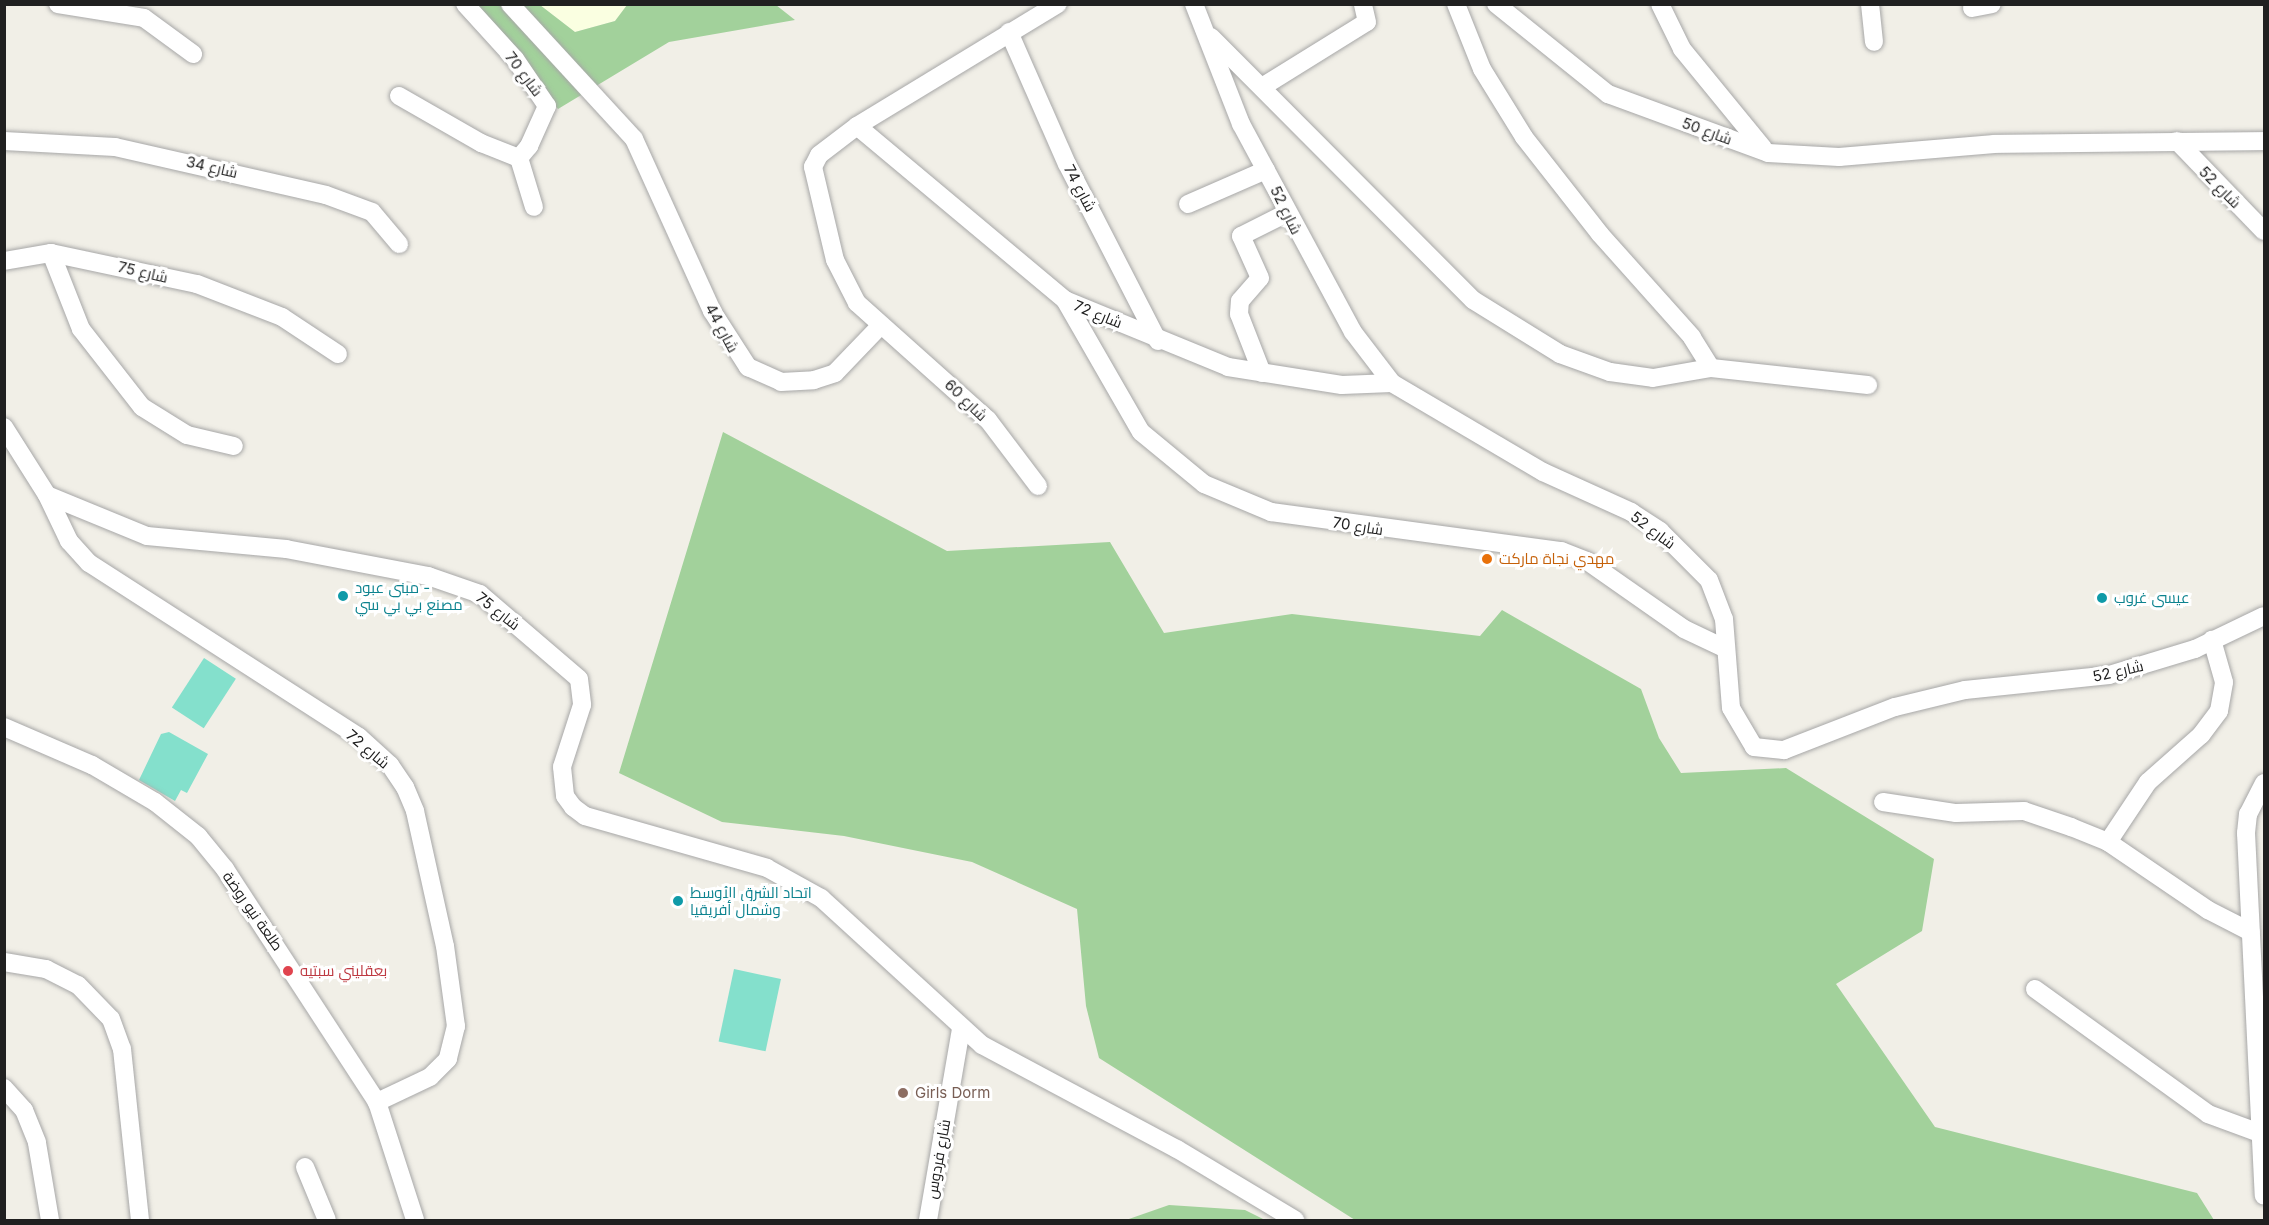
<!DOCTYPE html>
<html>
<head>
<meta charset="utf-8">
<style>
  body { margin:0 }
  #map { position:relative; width:2269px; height:1225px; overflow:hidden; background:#f1efe7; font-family:Inter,Cairo,sans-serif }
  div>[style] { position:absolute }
  .education>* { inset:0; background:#faffe1 }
  .forest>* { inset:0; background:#a2d19b }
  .pitch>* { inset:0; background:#84e0cc; transform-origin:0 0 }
  .roads { filter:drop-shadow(0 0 2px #a7a7a7) drop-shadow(0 0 2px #a7a7a7) }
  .minor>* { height:18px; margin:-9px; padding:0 9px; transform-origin:9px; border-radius:9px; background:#fff }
  .dots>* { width:16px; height:16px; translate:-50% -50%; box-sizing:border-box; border:3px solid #fff; border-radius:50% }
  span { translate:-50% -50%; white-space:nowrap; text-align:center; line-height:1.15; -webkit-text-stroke:6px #fff; paint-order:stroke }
  .street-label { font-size:15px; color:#202020 }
  .food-label { font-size:15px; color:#c56008 }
  .left { translate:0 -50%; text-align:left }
  .culture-label { font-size:15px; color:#0d838f }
  .health-label { font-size:15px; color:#be3a42 }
  .education-label { font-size:15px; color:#785e54 }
  .frame { position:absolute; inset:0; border:6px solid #202020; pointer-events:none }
</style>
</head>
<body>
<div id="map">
  <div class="education">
    <i style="clip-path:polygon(540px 5px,627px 5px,615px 21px,575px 32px)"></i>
  </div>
  <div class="forest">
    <i style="clip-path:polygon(469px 5px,540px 5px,575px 32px,615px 21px,627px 5px,776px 5px,795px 20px,669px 42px,558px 109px)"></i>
    <i style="clip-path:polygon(723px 432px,947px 551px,1110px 542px,1164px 633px,1292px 614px,1480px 636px,1502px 610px,1641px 689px,1659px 738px,1681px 773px,1786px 768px,1934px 859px,1922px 931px,1836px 984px,1935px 1127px,2197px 1193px,2214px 1220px,1355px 1220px,1099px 1058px,1086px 1006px,1077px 909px,972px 862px,844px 836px,722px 822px,619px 773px)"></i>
    <i style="clip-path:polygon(1169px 1205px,1245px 1210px,1265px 1220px,1126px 1220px)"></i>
  </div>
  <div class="pitch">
    <i style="left:204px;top:658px;width:38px;height:59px;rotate:33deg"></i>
    <i style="clip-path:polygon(169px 732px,208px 754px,187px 793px,181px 790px,175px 801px,139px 780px,161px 734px)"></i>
    <i style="left:734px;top:969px;width:48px;height:74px;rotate:12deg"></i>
  </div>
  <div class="roads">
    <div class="minor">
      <i style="left:58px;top:4px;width:87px;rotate:9.2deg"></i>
      <i style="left:144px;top:18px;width:61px;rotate:36.3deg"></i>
      <i style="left:510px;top:4px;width:183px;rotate:47.4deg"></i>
      <i style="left:634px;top:139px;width:189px;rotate:65.6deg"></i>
      <i style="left:712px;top:311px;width:67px;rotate:57.3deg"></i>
      <i style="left:748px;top:367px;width:36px;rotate:24deg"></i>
      <i style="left:781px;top:382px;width:33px;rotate:-3deg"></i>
      <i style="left:814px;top:380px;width:22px;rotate:-18deg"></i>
      <i style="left:835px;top:373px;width:66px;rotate:-46.2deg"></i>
      <i style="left:1194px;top:4px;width:129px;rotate:68.6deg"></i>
      <i style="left:1241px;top:124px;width:236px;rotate:61.7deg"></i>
      <i style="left:1353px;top:332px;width:64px;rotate:52.6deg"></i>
      <i style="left:1392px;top:383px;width:175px;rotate:30.5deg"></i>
      <i style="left:1543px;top:472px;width:97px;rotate:24.4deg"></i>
      <i style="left:1631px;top:512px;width:35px;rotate:33deg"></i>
      <i style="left:1660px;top:531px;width:69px;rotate:45deg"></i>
      <i style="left:1709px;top:580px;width:42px;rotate:69deg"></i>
      <i style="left:1724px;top:619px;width:89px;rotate:85.5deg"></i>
      <i style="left:1731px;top:708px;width:45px;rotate:59.5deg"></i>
      <i style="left:1754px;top:747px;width:30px;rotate:6deg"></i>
      <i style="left:1784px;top:750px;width:119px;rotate:-21.2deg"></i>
      <i style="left:1895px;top:707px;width:72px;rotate:-13.7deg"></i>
      <i style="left:1965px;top:690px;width:145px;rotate:-5.9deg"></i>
      <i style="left:2109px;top:675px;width:90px;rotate:-16.8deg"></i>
      <i style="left:2195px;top:649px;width:76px;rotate:-25.6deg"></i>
      <i style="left:1496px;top:4px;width:144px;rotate:38.8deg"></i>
      <i style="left:1608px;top:94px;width:171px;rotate:20.2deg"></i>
      <i style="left:1768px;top:153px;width:71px;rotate:3.2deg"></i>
      <i style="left:1839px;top:157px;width:156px;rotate:-4.8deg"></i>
      <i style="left:1994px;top:144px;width:270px;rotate:-0.6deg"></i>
      <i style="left:1660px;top:4px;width:50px;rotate:63.9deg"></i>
      <i style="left:1682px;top:49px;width:128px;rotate:50.7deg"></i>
      <i style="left:1870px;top:4px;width:38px;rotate:84deg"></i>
      <i style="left:1972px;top:8px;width:20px;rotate:-11deg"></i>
      <i style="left:1009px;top:32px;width:144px;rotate:66.3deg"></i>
      <i style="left:1067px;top:164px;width:199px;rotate:62.8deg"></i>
      <i style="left:1211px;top:37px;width:371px;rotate:45.1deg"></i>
      <i style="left:1473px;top:300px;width:102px;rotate:31.8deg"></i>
      <i style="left:1560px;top:354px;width:53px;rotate:19.8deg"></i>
      <i style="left:1610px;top:372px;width:43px;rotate:7.9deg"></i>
      <i style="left:1653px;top:378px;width:59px;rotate:-9.8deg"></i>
      <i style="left:1711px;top:368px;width:36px;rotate:-122deg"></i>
      <i style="left:1692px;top:337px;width:138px;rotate:-131.8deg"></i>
      <i style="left:1600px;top:234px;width:123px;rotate:-128.1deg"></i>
      <i style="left:1524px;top:137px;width:80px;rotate:-121.7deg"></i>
      <i style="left:1482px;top:69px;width:70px;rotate:-111.8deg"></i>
      <i style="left:1262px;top:87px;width:123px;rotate:-31.8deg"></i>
      <i style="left:1367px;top:22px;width:18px;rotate:-103deg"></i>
      <i style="left:399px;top:96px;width:95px;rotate:29.8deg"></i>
      <i style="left:481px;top:143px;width:41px;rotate:21.5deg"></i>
      <i style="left:519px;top:158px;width:16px;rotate:-50deg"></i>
      <i style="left:529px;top:146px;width:44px;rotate:-65.8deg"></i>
      <i style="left:547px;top:106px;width:57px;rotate:-124.2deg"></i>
      <i style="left:515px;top:59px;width:74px;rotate:-132.3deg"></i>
      <i style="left:857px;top:126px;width:271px;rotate:39.9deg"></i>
      <i style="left:1065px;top:300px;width:176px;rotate:22.3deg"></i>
      <i style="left:1228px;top:367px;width:115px;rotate:9deg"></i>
      <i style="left:1342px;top:385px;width:50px;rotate:-2.3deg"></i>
      <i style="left:4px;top:141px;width:111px;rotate:3.1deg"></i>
      <i style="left:115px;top:147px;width:216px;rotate:12.8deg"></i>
      <i style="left:326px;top:195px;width:49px;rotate:20.3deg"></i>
      <i style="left:372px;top:212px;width:42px;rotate:49.8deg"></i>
      <i style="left:2177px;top:141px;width:125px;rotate:46deg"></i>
      <i style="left:519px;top:158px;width:51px;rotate:73deg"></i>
      <i style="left:1188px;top:204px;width:85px;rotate:-23.6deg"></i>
      <i style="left:51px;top:253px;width:82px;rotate:68.5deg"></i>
      <i style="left:81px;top:329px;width:99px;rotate:52deg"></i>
      <i style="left:142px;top:407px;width:53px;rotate:31.9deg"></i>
      <i style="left:187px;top:435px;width:48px;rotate:13.2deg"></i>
      <i style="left:4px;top:261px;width:48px;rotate:-9.7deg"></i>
      <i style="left:51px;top:253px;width:149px;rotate:12deg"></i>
      <i style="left:197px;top:284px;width:91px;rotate:21.2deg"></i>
      <i style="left:282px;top:317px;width:67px;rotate:33.5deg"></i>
      <i style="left:1065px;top:300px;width:152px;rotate:60.1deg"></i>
      <i style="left:1141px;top:432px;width:82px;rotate:39.5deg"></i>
      <i style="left:1204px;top:484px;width:73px;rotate:22.7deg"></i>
      <i style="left:1271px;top:512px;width:293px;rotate:7.7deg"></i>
      <i style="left:1561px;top:551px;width:28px;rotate:21deg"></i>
      <i style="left:1587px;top:561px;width:118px;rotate:35deg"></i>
      <i style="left:1684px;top:629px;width:44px;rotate:25.4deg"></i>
      <i style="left:1711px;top:368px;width:158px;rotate:6.2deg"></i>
      <i style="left:1262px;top:373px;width:63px;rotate:-111.3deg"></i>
      <i style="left:1239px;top:314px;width:13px;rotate:-86deg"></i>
      <i style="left:1240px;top:301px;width:30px;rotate:-49deg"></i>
      <i style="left:1260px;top:278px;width:46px;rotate:-114.3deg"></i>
      <i style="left:1241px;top:236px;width:51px;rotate:-26.6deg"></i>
      <i style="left:4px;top:427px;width:80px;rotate:57.7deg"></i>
      <i style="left:47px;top:495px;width:108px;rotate:22.3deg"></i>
      <i style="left:147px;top:536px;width:140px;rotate:5.3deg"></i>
      <i style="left:286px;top:549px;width:145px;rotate:10.8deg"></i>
      <i style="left:428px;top:576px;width:55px;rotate:19.1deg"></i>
      <i style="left:480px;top:594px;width:130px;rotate:40.6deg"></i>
      <i style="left:579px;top:679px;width:26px;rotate:83deg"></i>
      <i style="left:582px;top:705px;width:65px;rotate:107.9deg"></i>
      <i style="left:562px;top:767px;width:29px;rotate:84deg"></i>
      <i style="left:565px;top:796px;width:14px;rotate:54deg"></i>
      <i style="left:573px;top:807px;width:15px;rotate:37deg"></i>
      <i style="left:585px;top:816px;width:189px;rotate:15.9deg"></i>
      <i style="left:767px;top:868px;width:62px;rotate:29.1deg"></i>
      <i style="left:821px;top:898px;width:218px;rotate:42.4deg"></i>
      <i style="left:982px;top:1045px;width:221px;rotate:28.1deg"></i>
      <i style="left:1177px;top:1149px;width:138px;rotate:31deg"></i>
      <i style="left:1038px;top:486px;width:83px;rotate:-127.1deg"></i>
      <i style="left:988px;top:420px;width:176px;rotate:-138.2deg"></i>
      <i style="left:857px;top:303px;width:48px;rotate:-117.1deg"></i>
      <i style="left:835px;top:260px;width:96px;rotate:-103.3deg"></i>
      <i style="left:813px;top:167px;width:13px;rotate:-63deg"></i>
      <i style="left:819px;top:155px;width:48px;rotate:-37.3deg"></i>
      <i style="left:857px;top:126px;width:235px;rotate:-31.3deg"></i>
      <i style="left:47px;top:495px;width:51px;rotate:64.4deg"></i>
      <i style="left:69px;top:541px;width:30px;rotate:48deg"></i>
      <i style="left:89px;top:563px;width:321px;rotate:32.8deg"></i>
      <i style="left:359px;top:737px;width:42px;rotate:42.1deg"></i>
      <i style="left:390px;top:765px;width:27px;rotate:56deg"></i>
      <i style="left:405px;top:787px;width:26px;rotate:67deg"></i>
      <i style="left:415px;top:811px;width:138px;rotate:77.5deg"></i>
      <i style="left:445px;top:946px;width:81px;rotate:82.2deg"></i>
      <i style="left:456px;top:1026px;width:34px;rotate:104deg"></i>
      <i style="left:448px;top:1059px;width:25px;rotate:135deg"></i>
      <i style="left:430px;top:1077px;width:59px;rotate:154.7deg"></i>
      <i style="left:4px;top:727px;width:96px;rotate:23.4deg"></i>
      <i style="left:92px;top:765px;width:73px;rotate:30.4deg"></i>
      <i style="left:155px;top:802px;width:55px;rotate:38.3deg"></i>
      <i style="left:198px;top:836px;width:43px;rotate:50.7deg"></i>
      <i style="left:225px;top:869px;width:278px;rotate:56.9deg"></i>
      <i style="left:377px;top:1102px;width:124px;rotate:72.1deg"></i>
      <i style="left:2264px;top:783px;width:35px;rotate:117deg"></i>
      <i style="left:2248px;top:814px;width:19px;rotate:96deg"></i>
      <i style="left:2246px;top:833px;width:363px;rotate:87.2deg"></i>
      <i style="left:1883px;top:802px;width:74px;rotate:8.6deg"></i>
      <i style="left:1956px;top:813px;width:68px;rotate:-1.7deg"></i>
      <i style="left:2024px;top:811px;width:50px;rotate:18.8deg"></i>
      <i style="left:2071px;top:827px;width:40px;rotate:22deg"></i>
      <i style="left:2108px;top:842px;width:121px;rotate:34.2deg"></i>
      <i style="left:2208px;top:910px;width:48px;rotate:27.1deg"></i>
      <i style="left:2108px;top:842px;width:72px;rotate:-56.3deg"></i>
      <i style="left:2148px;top:782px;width:71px;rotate:-41.6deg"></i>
      <i style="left:2201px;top:735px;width:30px;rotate:-53deg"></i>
      <i style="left:2219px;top:711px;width:29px;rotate:-80deg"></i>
      <i style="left:2224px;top:682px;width:44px;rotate:-105.9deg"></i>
      <i style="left:4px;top:962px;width:43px;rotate:9.5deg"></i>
      <i style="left:46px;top:969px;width:36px;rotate:27deg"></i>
      <i style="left:78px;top:985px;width:47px;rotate:45.9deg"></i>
      <i style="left:111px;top:1019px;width:32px;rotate:70deg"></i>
      <i style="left:122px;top:1049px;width:172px;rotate:84deg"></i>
      <i style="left:2035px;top:989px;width:213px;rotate:35.8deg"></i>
      <i style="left:2208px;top:1114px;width:52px;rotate:20.2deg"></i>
      <i style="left:4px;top:1088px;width:30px;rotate:48deg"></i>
      <i style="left:24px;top:1110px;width:35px;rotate:68deg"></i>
      <i style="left:37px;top:1143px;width:78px;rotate:80.4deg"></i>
      <i style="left:305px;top:1167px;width:57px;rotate:67.5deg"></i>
      <i style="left:928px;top:1220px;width:195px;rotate:-80.2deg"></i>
    </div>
  </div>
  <div class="dots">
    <i style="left:1487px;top:559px;background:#e8710a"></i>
    <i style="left:343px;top:596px;background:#0f9aa8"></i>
    <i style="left:2102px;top:598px;background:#0f9aa8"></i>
    <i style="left:678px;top:901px;background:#0f9aa8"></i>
    <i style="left:288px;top:971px;background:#e0444e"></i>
    <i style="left:903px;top:1093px;background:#8d6e63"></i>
  </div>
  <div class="street-label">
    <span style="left:524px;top:74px;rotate:53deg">شارع 70</span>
    <span style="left:1707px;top:131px;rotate:20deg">شارع 50</span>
    <span style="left:212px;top:167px;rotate:13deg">شارع 34</span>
    <span style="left:2220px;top:187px;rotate:45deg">شارع 52</span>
    <span style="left:1080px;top:188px;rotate:62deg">شارع 74</span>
    <span style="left:1286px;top:210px;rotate:64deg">شارع 52</span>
    <span style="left:143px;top:272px;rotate:13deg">شارع 75</span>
    <span style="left:1098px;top:314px;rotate:22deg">شارع 72</span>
    <span style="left:722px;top:328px;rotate:62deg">شارع 44</span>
    <span style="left:966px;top:400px;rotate:44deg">شارع 60</span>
    <span style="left:1358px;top:526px;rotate:9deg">شارع 70</span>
    <span style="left:1653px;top:530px;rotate:37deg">شارع 52</span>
    <span style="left:498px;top:611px;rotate:38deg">شارع 75</span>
    <span style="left:2118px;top:671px;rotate:-13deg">شارع 52</span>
    <span style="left:368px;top:749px;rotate:40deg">شارع 72</span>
    <span style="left:253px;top:911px;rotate:55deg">طلعة نيو روضة</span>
    <span style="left:938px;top:1159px;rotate:-80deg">شارع فردوس</span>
  </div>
  <div class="food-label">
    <span class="left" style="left:1499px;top:559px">مهدي نجاة ماركت</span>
  </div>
  <div class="culture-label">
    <span class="left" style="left:355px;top:596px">مبنى عبود -<br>مصنع بي بي سي</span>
    <span class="left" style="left:2114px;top:598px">عيسى غروب</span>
    <span class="left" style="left:690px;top:901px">اتحاد الشرق الأوسط<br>وشمال أفريقيا</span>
  </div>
  <div class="health-label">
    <span class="left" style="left:300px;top:971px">بعقليني سبتيه</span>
  </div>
  <div class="education-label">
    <span class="left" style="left:915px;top:1093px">Girls Dorm</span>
  </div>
  <div class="frame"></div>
</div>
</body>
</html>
